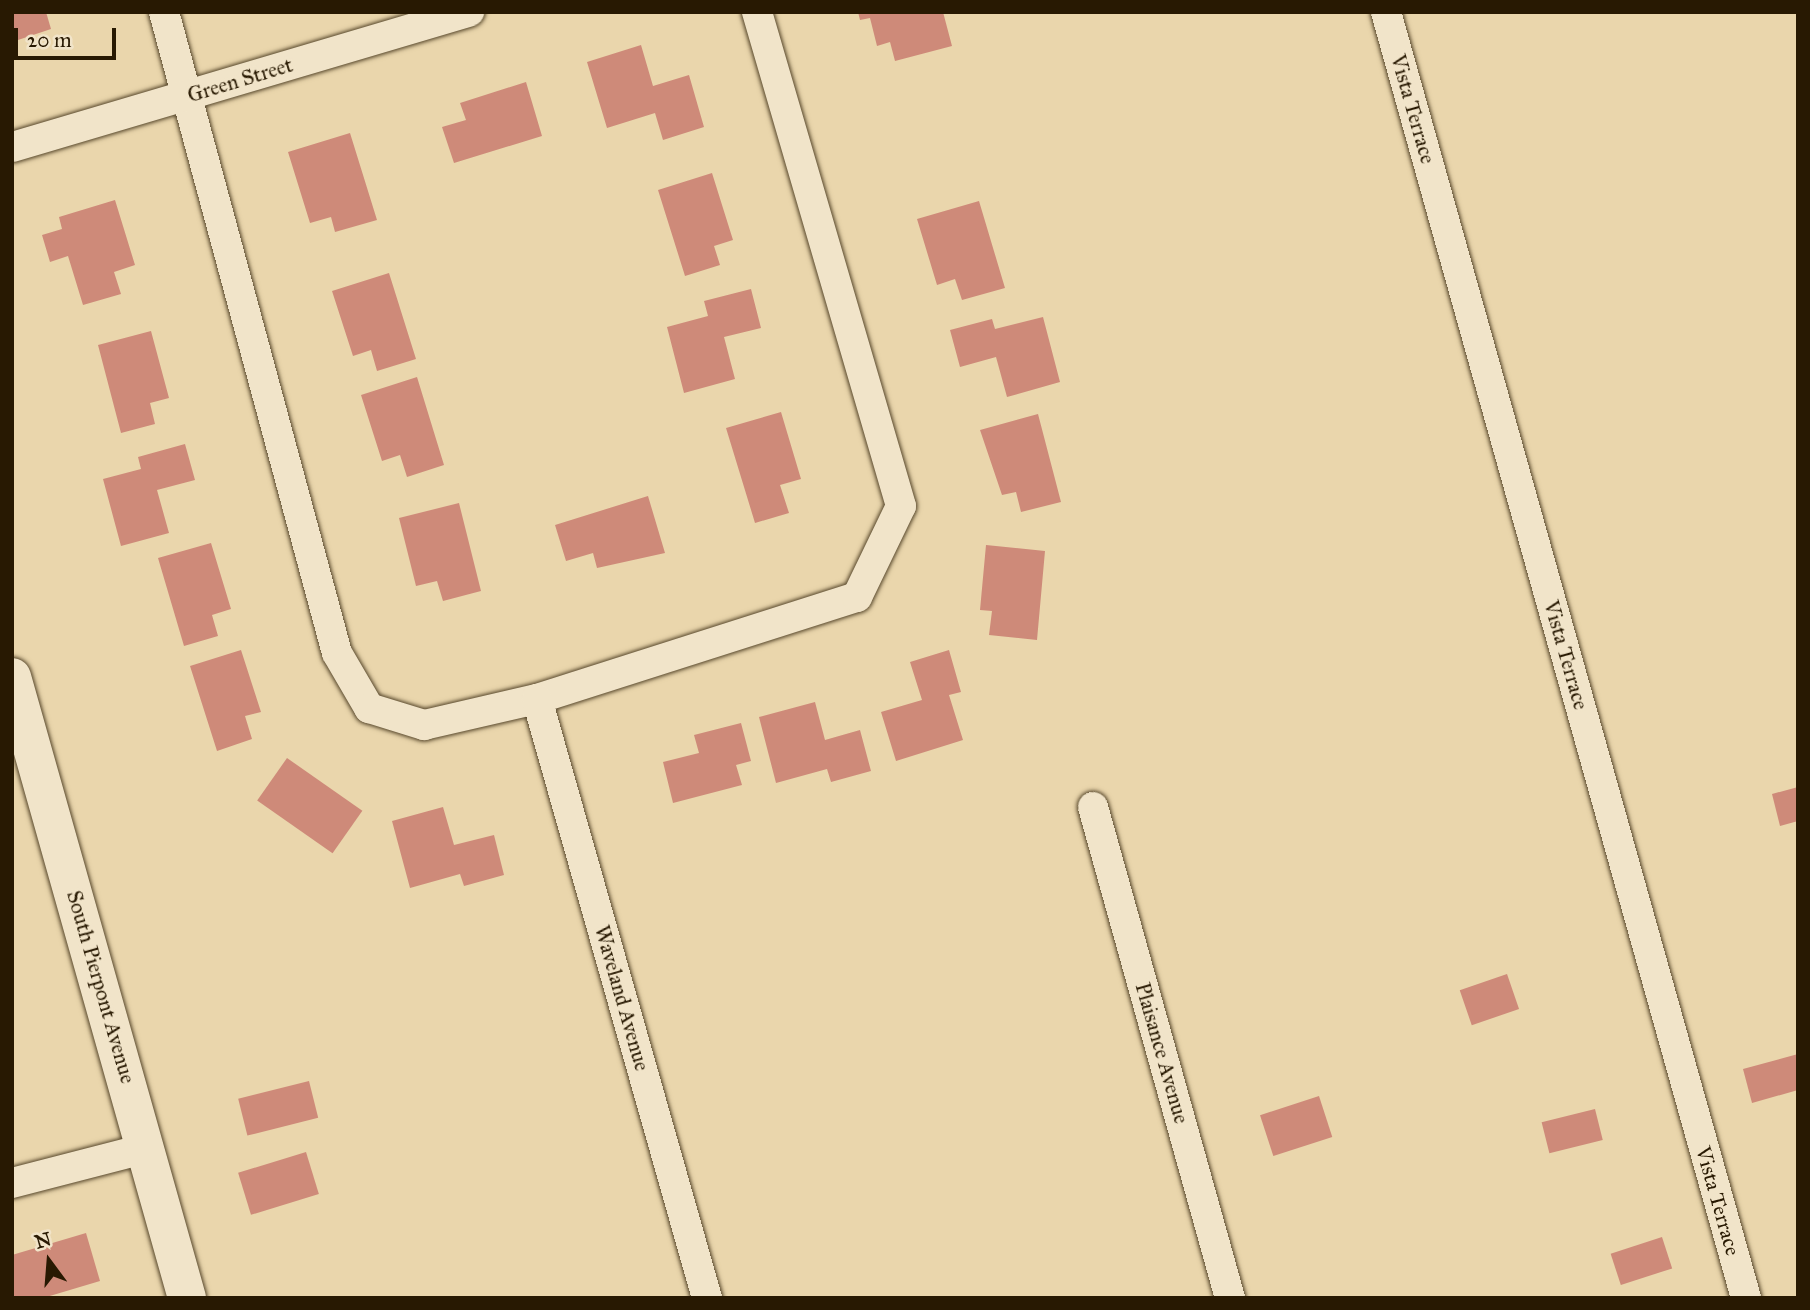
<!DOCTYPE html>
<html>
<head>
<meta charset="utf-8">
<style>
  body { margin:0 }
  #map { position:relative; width:1810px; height:1310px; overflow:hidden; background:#ead6ac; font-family:"IM FELL Great Primer",serif }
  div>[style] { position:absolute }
  .building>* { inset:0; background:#ce8a79; transform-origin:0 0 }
  .roads { filter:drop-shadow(0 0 2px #58482c) drop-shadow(0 0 2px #58482c) }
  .street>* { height:30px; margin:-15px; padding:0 15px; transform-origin:15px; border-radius:15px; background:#f1e4c9 }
  .secondary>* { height:38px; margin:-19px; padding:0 19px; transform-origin:19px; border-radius:19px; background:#f1e4c9 }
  span { translate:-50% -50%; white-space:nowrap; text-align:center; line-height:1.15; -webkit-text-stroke:6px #f1e4c9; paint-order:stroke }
  .street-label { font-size:21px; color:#281902 }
  .frame { position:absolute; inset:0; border:14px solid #281902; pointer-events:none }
  .north { position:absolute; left:14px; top:1226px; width:70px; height:70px; -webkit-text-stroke:5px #f1e4c9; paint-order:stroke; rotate:344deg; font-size:19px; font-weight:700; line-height:28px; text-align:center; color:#281902 }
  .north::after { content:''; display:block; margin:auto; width:24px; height:32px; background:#281902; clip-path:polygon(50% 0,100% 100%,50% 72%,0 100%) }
  .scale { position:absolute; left:14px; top:28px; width:102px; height:32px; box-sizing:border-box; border:4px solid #281902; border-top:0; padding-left:9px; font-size:21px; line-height:24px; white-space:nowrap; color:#281902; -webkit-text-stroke:5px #f1e4c9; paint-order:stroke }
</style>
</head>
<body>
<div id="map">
  <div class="building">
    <i style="clip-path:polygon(12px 12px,46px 12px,51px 29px,15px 41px)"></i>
    <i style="clip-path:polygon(858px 12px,943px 12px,952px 46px,895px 61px,890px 42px,877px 46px,870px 18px,860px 20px)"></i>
    <i style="clip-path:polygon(641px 45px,653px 86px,689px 75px,704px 127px,663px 140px,655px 113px,607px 128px,587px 62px)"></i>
    <i style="clip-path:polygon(526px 82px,542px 136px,454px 163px,442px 127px,466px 120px,460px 103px)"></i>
    <i style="clip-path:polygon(350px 133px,377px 220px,335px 232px,331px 217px,310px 223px,288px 152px)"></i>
    <i style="clip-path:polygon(712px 173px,733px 240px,714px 246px,720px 265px,685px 276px,658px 190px)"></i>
    <i style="clip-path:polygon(115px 200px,135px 265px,114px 272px,121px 294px,83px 305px,68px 256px,50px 262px,42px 235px,62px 229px,59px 217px)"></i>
    <i style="clip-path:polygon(979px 201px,1005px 288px,962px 300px,955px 279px,937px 285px,917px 219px)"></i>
    <i style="clip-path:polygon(389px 273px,416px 359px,377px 371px,371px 350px,353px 356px,332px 291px)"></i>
    <i style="clip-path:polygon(751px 289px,761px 328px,724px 337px,735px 379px,684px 393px,667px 327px,708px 316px,704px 301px)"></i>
    <i style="clip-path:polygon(1043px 317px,1060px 382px,1007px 397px,996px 357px,960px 367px,950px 330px,992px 319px,995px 329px)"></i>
    <i style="clip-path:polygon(151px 331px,169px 398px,150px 403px,155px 424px,121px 433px,98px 345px)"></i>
    <i style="clip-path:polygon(417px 377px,444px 465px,407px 477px,400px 455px,382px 461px,361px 395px)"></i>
    <i style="clip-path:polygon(781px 412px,801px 479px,780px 485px,789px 513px,755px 523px,726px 428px)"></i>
    <i style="clip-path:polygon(1038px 414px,1061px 502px,1021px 512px,1016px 492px,1002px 495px,980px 430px)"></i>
    <i style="clip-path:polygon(185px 444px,195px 480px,157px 490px,169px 533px,121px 546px,103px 479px,141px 469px,138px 457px)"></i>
    <i style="clip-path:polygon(648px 496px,665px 553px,597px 568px,593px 553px,566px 561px,555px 525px)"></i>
    <i style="clip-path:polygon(459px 503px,481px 591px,443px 601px,437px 581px,416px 586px,399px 518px)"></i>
    <i style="clip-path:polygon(211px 543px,231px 609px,212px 615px,218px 636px,184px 646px,158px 558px)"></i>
    <i style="clip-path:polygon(986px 545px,1045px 551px,1037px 640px,989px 635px,992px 611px,980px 610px)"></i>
    <i style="clip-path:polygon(241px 650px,261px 712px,245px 716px,252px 739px,217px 751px,190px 666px)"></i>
    <i style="clip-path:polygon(949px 650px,961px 692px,949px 695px,963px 740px,896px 761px,881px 712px,922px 700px,910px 662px)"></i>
    <i style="clip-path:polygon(815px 702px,825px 740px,860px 730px,871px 771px,831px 782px,827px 769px,776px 783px,759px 717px)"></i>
    <i style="clip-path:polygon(741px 723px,751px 761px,736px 765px,742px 785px,673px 803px,663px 762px,699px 753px,694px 735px)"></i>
    <i style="left:287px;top:758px;width:92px;height:52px;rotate:35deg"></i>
    <i style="clip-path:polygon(1798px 787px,1798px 821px,1780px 826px,1772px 794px)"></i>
    <i style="clip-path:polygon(443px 807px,454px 845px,494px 835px,504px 875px,464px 886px,460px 874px,410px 888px,392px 821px)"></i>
    <i style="left:1507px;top:974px;width:37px;height:50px;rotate:71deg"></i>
    <i style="clip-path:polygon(1798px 1054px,1798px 1090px,1752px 1103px,1743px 1069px)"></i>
    <i style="left:309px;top:1081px;width:38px;height:73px;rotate:76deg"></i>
    <i style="left:1319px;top:1096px;width:43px;height:62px;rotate:72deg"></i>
    <i style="left:1595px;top:1109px;width:32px;height:55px;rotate:76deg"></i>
    <i style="left:306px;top:1152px;width:44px;height:71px;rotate:73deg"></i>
    <i style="clip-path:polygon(86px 1233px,100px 1281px,43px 1298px,12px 1298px,12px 1255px)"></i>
    <i style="left:1662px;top:1237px;width:33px;height:54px;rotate:72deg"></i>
  </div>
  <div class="roads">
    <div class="street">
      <i style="left:164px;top:12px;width:664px;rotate:74.9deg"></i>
      <i style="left:337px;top:653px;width:64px;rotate:59.8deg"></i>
      <i style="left:369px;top:708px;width:58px;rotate:17.2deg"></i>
      <i style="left:424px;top:725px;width:116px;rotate:-13deg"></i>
      <i style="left:537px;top:699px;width:336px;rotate:-17.7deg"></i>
      <i style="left:857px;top:597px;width:101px;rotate:-64.2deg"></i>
      <i style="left:901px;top:506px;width:515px;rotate:-106.25deg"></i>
      <i style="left:1386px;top:12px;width:1335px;rotate:74.36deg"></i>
      <i style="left:12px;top:147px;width:477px;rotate:-16.5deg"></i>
      <i style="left:537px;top:699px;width:623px;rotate:74.16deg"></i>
      <i style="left:1093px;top:807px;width:510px;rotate:74.41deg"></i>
      <i style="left:12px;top:1183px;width:139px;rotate:-14.5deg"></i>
    </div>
    <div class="secondary">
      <i style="left:12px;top:677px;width:645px;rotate:74.26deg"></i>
    </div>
  </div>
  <div class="street-label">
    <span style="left:240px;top:80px;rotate:-17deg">Green Street</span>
    <span style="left:1413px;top:109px;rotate:74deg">Vista Terrace</span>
    <span style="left:1566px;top:655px;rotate:74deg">Vista Terrace</span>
    <span style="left:101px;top:987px;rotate:74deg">South Pierpont Avenue</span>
    <span style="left:622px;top:998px;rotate:74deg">Waveland Avenue</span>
    <span style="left:1162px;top:1053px;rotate:74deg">Plaisance Avenue</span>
    <span style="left:1718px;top:1201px;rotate:74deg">Vista Terrace</span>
  </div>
  <div class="frame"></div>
  <div class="north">N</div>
  <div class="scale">20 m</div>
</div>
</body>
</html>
